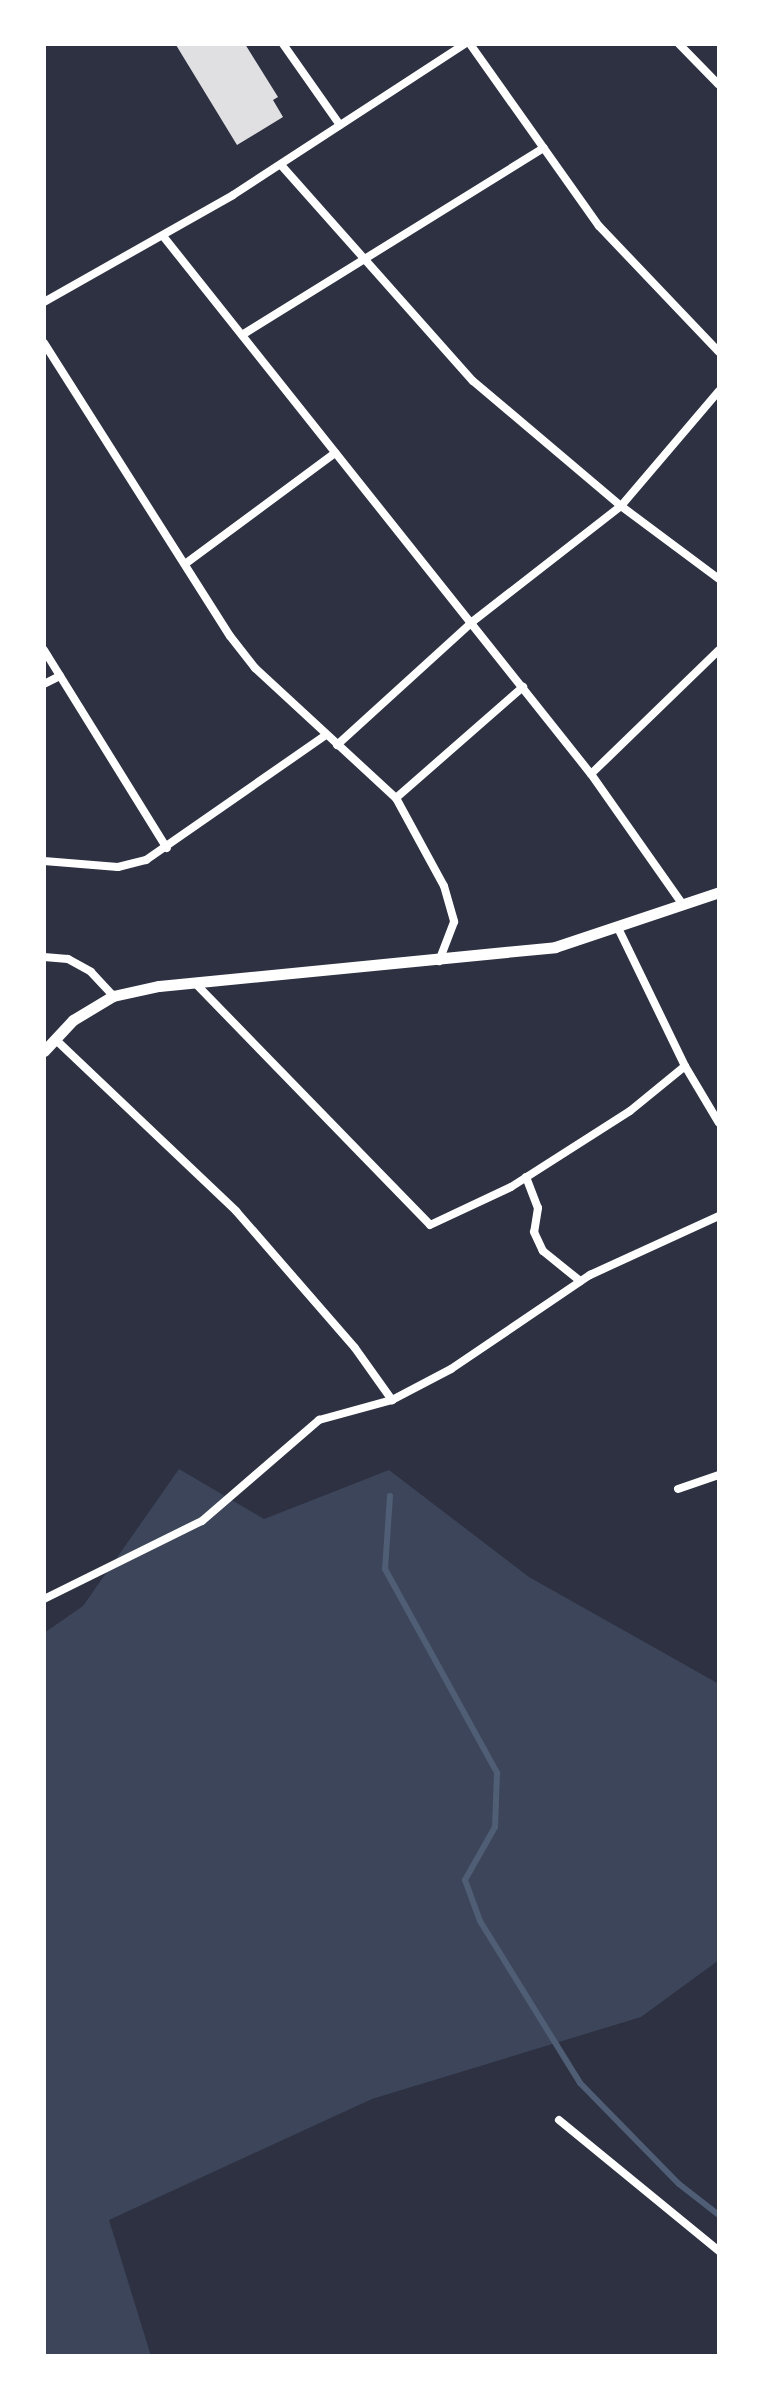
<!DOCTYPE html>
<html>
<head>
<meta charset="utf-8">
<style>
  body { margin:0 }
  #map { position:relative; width:763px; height:2400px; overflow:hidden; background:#2d3142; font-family:"Fira Sans Condensed",sans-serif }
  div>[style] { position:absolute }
  .green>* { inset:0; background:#3c4559 }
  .stream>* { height:6px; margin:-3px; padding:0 3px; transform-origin:3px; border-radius:3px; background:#4f5d75 }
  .building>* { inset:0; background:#e0e0e3 }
  .minor>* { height:8px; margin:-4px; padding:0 4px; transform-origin:4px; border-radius:4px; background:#fff }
  .tertiary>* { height:11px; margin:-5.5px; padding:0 5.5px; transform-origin:5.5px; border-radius:5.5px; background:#fff }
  span { translate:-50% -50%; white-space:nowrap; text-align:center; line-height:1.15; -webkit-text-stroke:6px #fff; paint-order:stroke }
  .frame { position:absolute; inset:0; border:46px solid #fff; pointer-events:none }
</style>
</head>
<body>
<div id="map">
  <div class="green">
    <i style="clip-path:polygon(179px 1469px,264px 1519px,389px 1470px,529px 1577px,719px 1684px,719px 1960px,641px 2017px,372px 2099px,109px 2220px,151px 2356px,44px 2356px,44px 1633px,83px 1606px)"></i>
  </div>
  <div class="stream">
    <i style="left:390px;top:1496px;width:73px;rotate:93.9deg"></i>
    <i style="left:385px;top:1569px;width:233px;rotate:61.2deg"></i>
    <i style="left:497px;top:1773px;width:54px;rotate:92.1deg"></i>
    <i style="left:495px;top:1827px;width:61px;rotate:119.5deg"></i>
    <i style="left:465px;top:1880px;width:44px;rotate:69.9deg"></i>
    <i style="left:480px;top:1921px;width:190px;rotate:58.3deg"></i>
    <i style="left:580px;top:2083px;width:141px;rotate:45.6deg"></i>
    <i style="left:679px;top:2184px;width:51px;rotate:37.8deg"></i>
  </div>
  <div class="building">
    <i style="clip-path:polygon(245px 44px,278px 97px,273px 100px,283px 117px,237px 145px,176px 45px)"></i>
  </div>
  <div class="minor">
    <i style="left:283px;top:44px;width:99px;rotate:54.9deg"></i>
    <i style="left:470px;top:44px;width:223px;rotate:54.7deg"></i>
    <i style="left:599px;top:226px;width:174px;rotate:46.4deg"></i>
    <i style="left:679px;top:44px;width:57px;rotate:45.7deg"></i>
    <i style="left:281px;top:165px;width:289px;rotate:48.4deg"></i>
    <i style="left:473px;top:381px;width:194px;rotate:40.2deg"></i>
    <i style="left:621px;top:506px;width:122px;rotate:36.7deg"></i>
    <i style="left:163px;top:236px;width:687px;rotate:51.5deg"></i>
    <i style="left:591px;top:774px;width:156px;rotate:54.9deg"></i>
    <i style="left:44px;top:302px;width:217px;rotate:-29.5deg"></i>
    <i style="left:233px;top:195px;width:277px;rotate:-33.1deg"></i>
    <i style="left:242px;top:335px;width:355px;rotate:-31.8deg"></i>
    <i style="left:44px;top:343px;width:347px;rotate:57.6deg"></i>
    <i style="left:230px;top:636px;width:41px;rotate:52deg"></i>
    <i style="left:255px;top:668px;width:192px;rotate:42.7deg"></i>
    <i style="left:396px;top:798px;width:100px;rotate:61.4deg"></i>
    <i style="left:444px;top:886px;width:37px;rotate:74deg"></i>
    <i style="left:454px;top:922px;width:42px;rotate:111deg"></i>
    <i style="left:185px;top:564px;width:187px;rotate:-36.5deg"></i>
    <i style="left:44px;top:650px;width:233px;rotate:58.2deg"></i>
    <i style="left:44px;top:684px;width:18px;rotate:-27deg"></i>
    <i style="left:337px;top:745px;width:183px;rotate:-42.3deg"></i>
    <i style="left:472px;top:622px;width:189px;rotate:-37.9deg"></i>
    <i style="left:621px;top:506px;width:151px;rotate:-49.6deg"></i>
    <i style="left:591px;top:774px;width:178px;rotate:-44.1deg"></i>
    <i style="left:396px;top:798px;width:169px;rotate:-41.2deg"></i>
    <i style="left:44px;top:861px;width:74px;rotate:4.6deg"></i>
    <i style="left:118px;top:867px;width:29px;rotate:-14deg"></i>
    <i style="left:146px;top:860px;width:219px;rotate:-34.8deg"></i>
    <i style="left:618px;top:928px;width:153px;rotate:64.1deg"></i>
    <i style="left:685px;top:1066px;width:66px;rotate:59.2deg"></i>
    <i style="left:44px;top:957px;width:24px;rotate:5deg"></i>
    <i style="left:68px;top:959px;width:26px;rotate:29deg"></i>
    <i style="left:91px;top:972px;width:33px;rotate:47deg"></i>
    <i style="left:195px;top:983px;width:337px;rotate:45.8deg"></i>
    <i style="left:430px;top:1225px;width:89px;rotate:-25.1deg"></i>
    <i style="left:511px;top:1187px;width:141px;rotate:-32.6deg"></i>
    <i style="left:630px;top:1111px;width:71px;rotate:-39.3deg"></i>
    <i style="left:55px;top:1039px;width:250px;rotate:43.5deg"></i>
    <i style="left:236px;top:1211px;width:181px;rotate:49deg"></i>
    <i style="left:355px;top:1348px;width:64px;rotate:54.6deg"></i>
    <i style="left:526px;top:1177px;width:33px;rotate:69deg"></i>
    <i style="left:538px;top:1208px;width:24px;rotate:99deg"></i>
    <i style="left:534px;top:1232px;width:21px;rotate:65deg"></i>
    <i style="left:543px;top:1251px;width:48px;rotate:39deg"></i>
    <i style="left:678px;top:1489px;width:43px;rotate:-18.9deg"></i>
    <i style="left:44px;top:1599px;width:176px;rotate:-26.3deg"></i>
    <i style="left:202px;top:1521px;width:155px;rotate:-40.8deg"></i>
    <i style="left:319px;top:1420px;width:76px;rotate:-15.3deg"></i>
    <i style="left:392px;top:1400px;width:67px;rotate:-27.7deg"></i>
    <i style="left:451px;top:1369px;width:168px;rotate:-34.1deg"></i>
    <i style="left:590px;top:1275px;width:142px;rotate:-24.6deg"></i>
    <i style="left:559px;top:2120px;width:207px;rotate:39.3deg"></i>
  </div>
  <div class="tertiary">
    <i style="left:44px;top:1051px;width:42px;rotate:-46.9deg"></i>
    <i style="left:73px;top:1020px;width:47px;rotate:-31deg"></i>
    <i style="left:113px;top:996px;width:47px;rotate:-12.3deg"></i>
    <i style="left:159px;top:986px;width:398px;rotate:-5.6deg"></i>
    <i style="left:555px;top:947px;width:173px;rotate:-18.5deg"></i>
  </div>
  <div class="frame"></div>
</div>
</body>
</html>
